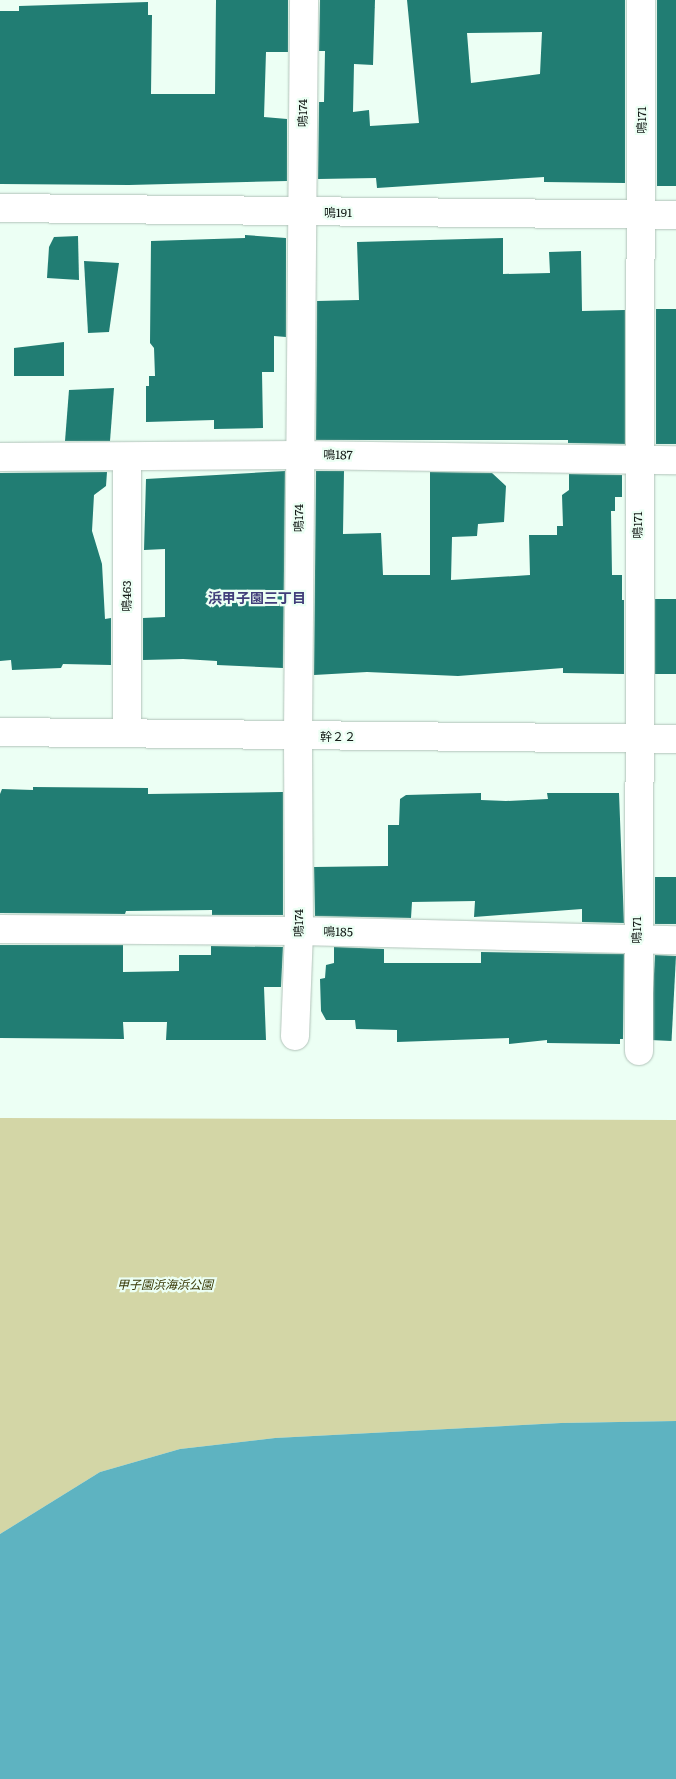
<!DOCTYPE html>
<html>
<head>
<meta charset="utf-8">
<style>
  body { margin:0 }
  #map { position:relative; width:676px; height:1779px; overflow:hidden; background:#ecfff4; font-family:Literata,"Noto Sans JP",serif }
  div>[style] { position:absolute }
  .green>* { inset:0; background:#d3d6a6 }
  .water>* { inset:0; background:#5eb3c1 }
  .building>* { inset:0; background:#217d73; transform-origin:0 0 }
  .roads { filter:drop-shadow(0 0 1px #b1c3b9) drop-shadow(0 0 1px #b1c3b9) }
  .minor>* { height:28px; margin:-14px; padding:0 14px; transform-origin:14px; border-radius:14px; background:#fff }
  span { translate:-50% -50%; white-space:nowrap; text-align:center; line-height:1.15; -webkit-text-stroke:4.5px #ecfff4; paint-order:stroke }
  .street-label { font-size:12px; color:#141b17 }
  .park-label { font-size:12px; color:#373804; font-style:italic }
  .neighbourhood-label { font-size:14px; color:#413e7a; font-weight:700 }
</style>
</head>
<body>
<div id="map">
  <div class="green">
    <i style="clip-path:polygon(0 1118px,676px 1120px,676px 1421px,561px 1423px,275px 1438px,180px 1449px,100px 1472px,0 1534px)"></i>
  </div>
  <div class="water">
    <i style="clip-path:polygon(676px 1421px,676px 1779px,0 1779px,0 1534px,100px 1472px,180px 1449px,275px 1438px,561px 1423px)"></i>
  </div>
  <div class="building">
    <i style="clip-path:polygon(216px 0,288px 0,288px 52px,266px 52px,264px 117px,287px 119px,287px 181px,129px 185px,0 184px,0 11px,19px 11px,19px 6px,148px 2px,148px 15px,152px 15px,151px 94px,215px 94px)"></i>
    <i style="clip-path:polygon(evenodd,320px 0,375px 0,373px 65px,354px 64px,353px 112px,369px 110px,370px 126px,419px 123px,407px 0,625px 0,625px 183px,544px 182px,544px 177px,377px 188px,376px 178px,318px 179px,319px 102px,324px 102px,325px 51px,319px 51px,320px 0,542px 32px,540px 74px,471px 83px,467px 33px,542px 32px)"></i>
    <i style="left:657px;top:0;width:19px;height:186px"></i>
    <i style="clip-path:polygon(245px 235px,286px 238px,286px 337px,274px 336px,274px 372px,262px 372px,263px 428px,214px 429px,214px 420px,146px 422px,146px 386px,149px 386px,149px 376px,155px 376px,154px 348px,150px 343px,151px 241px,245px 238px)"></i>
    <i style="clip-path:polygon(78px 236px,79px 280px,47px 278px,49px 247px,54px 237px)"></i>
    <i style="clip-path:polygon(503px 238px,503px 274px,550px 273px,549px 252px,581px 251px,582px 311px,625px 310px,625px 444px,568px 443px,568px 440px,316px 440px,317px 301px,359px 300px,357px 242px)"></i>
    <i style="clip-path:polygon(84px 261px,119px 263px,109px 332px,88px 333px)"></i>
    <i style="left:656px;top:309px;width:20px;height:135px"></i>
    <i style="clip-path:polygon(64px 342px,64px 376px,14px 376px,14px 348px)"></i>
    <i style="clip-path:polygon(114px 388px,110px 441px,65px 441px,69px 390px)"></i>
    <i style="clip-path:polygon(285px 471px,283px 668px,217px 665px,217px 661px,183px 659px,143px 660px,143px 618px,165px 617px,165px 549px,144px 550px,146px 479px)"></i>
    <i style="clip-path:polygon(316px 471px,344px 471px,343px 534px,381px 533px,383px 575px,430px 575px,430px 472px,492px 473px,506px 486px,504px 522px,478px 524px,477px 536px,452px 537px,451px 580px,530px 575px,529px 535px,557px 535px,557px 526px,563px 526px,562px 495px,569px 490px,569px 474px,622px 475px,622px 497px,615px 497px,615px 511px,611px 511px,612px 575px,622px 575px,622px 600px,624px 600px,624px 674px,563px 673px,563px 668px,458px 676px,367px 672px,314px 675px)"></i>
    <i style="clip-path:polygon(107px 472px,106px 486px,94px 495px,92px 531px,102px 564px,105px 619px,111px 618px,111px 665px,63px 664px,61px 668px,12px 670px,11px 660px,0 661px,0 473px)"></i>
    <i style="left:676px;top:599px;width:75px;height:21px;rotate:90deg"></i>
    <i style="clip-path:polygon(33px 787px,148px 788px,148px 794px,283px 792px,283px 915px,212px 915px,212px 910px,126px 911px,125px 914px,0 913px,0 794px,2px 789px,33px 790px)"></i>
    <i style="clip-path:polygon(481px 793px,481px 800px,506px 801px,548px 799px,547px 793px,619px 793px,624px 923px,582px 922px,582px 909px,474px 917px,475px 901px,412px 902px,411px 918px,315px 916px,314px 867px,388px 866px,388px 825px,399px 825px,400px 799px,406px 795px)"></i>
    <i style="left:655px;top:877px;width:21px;height:47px"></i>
    <i style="clip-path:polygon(0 945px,123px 945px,123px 972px,179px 971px,179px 955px,211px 955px,211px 946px,283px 947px,281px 987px,264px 987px,266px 1040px,166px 1040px,167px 1022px,123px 1022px,124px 1039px,0 1038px)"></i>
    <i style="clip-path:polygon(334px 947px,384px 949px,384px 963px,481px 963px,481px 952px,624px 954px,623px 1039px,620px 1039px,620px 1044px,547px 1043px,547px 1040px,509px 1044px,509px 1038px,397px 1042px,397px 1030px,356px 1029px,355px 1020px,326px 1020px,321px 1011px,320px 979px,325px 978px,326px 965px,334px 963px)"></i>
    <i style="left:655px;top:955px;width:21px;height:85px;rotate:3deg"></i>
  </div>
  <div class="roads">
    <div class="minor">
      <i style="left:0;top:208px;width:676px;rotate:0.59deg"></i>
      <i style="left:0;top:457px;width:299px;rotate:-0.4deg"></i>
      <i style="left:299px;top:455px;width:377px;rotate:0.8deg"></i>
      <i style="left:0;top:732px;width:676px;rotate:0.59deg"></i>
      <i style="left:127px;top:733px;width:275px;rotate:-90deg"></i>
      <i style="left:0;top:929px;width:299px;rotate:0.4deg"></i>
      <i style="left:299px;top:931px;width:377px;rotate:1.4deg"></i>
      <i style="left:295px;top:1036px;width:105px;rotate:-87.8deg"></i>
      <i style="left:299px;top:931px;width:195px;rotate:-90.3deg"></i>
      <i style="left:298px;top:736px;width:736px;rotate:-89.53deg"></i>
      <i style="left:639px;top:1051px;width:1051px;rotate:-89.89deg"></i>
    </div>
  </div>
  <div class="street-label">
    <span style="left:303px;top:113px;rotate:-90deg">鳴174</span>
    <span style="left:642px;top:120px;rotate:-90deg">鳴171</span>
    <span style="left:338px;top:213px">鳴191</span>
    <span style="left:338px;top:455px;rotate:1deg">鳴187</span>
    <span style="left:299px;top:518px;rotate:-90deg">鳴174</span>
    <span style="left:638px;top:525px;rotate:-90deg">鳴171</span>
    <span style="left:127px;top:596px;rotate:-90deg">鳴463</span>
    <span style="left:338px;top:737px">幹２２</span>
    <span style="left:299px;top:923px;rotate:-90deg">鳴174</span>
    <span style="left:637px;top:930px;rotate:-90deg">鳴171</span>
    <span style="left:338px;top:932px;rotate:1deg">鳴185</span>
  </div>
  <div class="park-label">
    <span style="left:165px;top:1285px">甲子園浜海浜公園</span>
  </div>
  <div class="neighbourhood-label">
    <span style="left:257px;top:597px">浜甲子園三丁目</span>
  </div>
</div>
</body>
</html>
